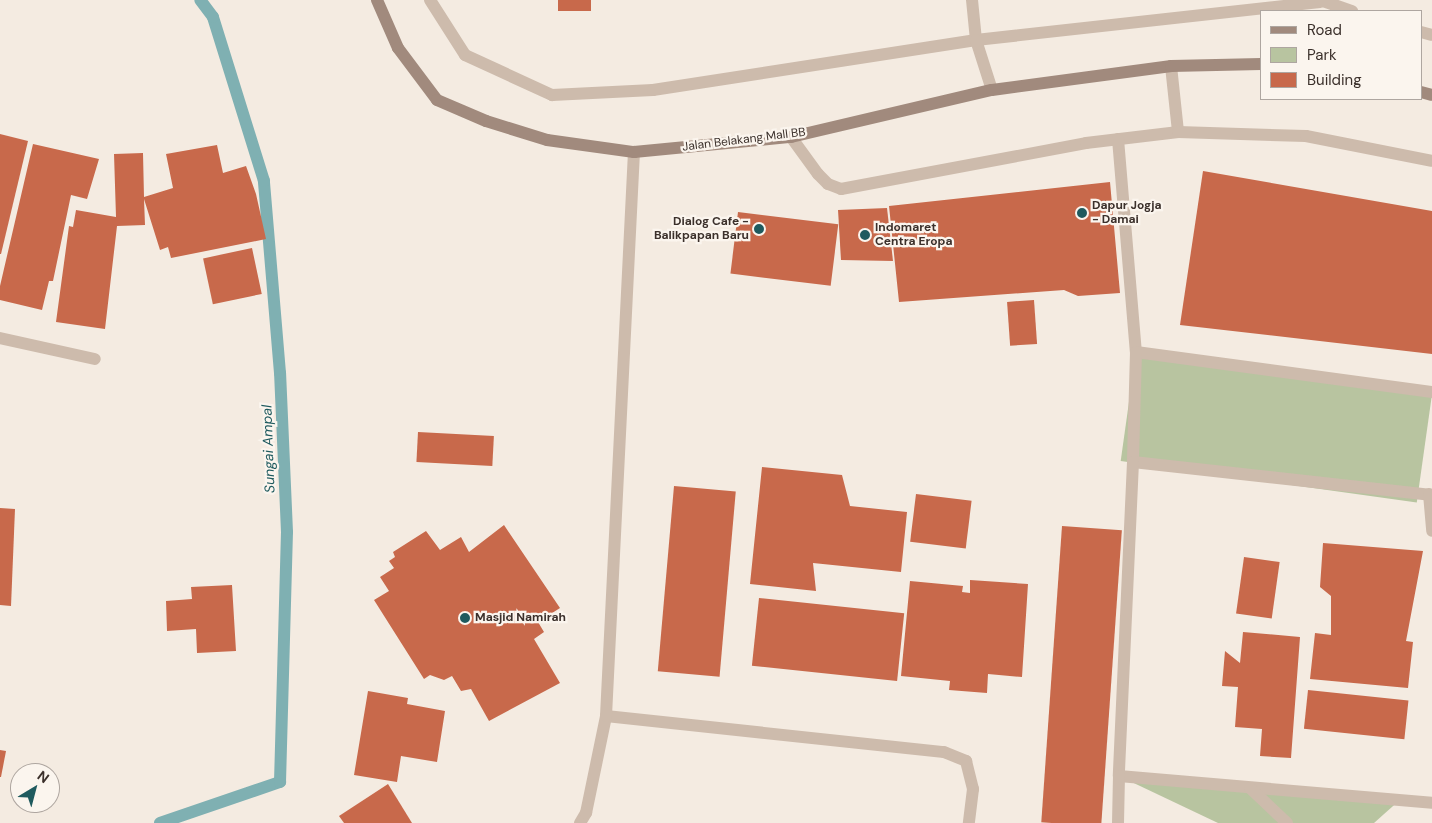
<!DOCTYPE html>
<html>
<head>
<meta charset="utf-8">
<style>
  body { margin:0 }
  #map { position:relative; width:1432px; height:823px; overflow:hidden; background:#f4ebe1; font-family:"DM Sans",sans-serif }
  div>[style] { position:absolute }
  .green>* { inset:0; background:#b8c4a0; transform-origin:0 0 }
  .stream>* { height:12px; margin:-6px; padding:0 6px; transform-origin:6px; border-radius:6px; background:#7fb0b2 }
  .building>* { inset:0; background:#c8694b; transform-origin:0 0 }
  .lane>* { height:12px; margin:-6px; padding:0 6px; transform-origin:6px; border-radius:6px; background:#cdbbac }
  .street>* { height:12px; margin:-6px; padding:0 6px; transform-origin:6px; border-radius:6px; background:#cdbbac }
  .secondary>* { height:12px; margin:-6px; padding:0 6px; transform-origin:6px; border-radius:6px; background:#a18a7d }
  .dots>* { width:14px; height:14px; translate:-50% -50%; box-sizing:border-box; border:2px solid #fbf5ee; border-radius:50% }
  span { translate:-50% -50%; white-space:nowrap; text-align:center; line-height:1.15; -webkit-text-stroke:4.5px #fbf5ee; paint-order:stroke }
  .street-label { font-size:12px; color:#3b302b }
  .poi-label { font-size:12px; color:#3b302b; font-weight:700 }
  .left { translate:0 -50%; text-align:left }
  .right { translate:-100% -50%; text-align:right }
  .water-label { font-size:14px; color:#1f5a5e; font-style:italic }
  .legend { position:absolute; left:1260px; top:10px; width:162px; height:90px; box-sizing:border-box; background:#fbf5ee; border:1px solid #aea6a0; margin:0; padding:6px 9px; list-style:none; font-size:15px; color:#3b302b }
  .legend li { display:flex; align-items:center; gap:10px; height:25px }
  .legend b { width:25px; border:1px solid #aea6a0 }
  .north { position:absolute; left:10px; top:763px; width:50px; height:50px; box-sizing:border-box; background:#fbf5ee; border:1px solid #aea6a0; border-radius:50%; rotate:37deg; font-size:14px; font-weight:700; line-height:20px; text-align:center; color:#3b302b }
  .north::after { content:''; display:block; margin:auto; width:18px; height:22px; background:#1f5a5e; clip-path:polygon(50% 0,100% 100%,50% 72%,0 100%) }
</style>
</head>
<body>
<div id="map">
  <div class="green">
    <i style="left:1136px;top:352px;width:299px;height:110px;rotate:8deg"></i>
    <i style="clip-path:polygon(1119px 776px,1402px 798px,1374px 823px,1218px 823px)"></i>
  </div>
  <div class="stream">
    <i style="left:160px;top:823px;width:127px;rotate:-18.9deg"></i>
    <i style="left:280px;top:782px;width:250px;rotate:-88.4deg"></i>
    <i style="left:287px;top:532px;width:159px;rotate:-92.5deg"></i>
    <i style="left:280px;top:373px;width:193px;rotate:-94.8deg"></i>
    <i style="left:264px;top:181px;width:172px;rotate:-107.3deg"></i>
    <i style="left:213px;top:17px;width:21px;rotate:-127deg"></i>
  </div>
  <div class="building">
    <i style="left:558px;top:0;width:33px;height:11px"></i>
    <i style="clip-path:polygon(0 134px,28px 141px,1px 254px,0 254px)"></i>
    <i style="clip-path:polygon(33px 144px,99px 159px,87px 199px,71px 195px,53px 281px,49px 281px,42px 310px,0 300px,0 286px)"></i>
    <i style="clip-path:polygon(217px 145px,223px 173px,246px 166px,256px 194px,266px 239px,171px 258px,168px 247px,160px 250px,144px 199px,145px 225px,117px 226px,105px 329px,56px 322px,69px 226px,73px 227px,76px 210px,116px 217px,114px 154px,143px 153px,144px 197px,173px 188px,166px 154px)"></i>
    <i style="clip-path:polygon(1203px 171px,1432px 211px,1432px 354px,1180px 325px)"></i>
    <i style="clip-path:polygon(1110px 182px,1120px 293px,1078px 296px,1064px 290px,899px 302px,889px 206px)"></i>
    <i style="clip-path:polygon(887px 208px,893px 261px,841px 260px,838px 210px)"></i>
    <i style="left:738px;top:212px;width:101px;height:62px;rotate:7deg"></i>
    <i style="left:252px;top:248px;width:47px;height:50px;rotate:78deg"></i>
    <i style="left:1034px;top:300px;width:44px;height:27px;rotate:86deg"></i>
    <i style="left:418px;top:432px;width:76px;height:30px;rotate:3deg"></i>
    <i style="clip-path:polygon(762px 467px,842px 475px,850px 506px,907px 512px,901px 572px,813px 563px,816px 591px,750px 584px)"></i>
    <i style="left:674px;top:486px;width:62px;height:186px;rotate:5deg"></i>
    <i style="left:916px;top:494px;width:56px;height:48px;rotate:7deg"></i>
    <i style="clip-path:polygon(0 508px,15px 509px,11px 606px,0 605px)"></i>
    <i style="clip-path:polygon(504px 525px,560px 608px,538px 622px,544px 632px,534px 639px,560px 683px,489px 721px,471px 689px,461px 691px,452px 676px,444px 680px,430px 675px,424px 679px,374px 600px,389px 591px,380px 577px,394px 568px,389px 561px,395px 557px,393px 552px,426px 531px,440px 550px,461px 537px,469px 552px)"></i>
    <i style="left:1062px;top:526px;width:60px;height:297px;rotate:4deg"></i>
    <i style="clip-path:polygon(1323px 543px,1423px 551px,1406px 641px,1413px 642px,1408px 688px,1310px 679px,1315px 633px,1331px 635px,1331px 596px,1320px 587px)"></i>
    <i style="left:1244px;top:557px;width:36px;height:57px;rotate:8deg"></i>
    <i style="clip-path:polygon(970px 580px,1028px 584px,1022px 677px,988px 674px,987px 693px,949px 690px,950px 681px,901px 676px,910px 581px,963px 586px,962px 592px,970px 593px)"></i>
    <i style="clip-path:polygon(232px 585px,236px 651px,197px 653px,196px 629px,167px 631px,166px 601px,192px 599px,191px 587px)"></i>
    <i style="left:759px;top:598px;width:146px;height:68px;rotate:6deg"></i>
    <i style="clip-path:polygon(1243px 632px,1300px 637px,1291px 758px,1260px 756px,1262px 729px,1235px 727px,1238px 687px,1222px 686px,1225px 651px,1240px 663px)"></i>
    <i style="left:1308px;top:690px;width:101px;height:39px;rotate:6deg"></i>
    <i style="clip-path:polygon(368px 691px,408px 698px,407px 704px,445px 711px,437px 762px,401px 756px,397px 782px,354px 775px)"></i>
    <i style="clip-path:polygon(0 750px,6px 751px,1px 777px,0 777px)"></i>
    <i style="clip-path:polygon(388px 784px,412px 823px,344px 823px,339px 816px)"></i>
  </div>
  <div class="lane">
    <i style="left:430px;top:0;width:65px;rotate:57.5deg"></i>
    <i style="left:465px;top:55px;width:96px;rotate:24.7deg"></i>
    <i style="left:552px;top:95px;width:101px;rotate:-2.8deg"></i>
    <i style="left:653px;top:90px;width:327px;rotate:-8.8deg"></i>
    <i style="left:976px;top:40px;width:346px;rotate:-6.3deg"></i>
    <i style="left:972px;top:0;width:40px;rotate:84.3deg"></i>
    <i style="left:976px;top:40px;width:52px;rotate:72.3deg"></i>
    <i style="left:1320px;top:0;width:34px;rotate:19deg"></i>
    <i style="left:1421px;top:32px;width:11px;rotate:15deg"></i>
    <i style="left:1171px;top:66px;width:66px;rotate:83.9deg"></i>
    <i style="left:791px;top:137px;width:46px;rotate:53.9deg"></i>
    <i style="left:818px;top:174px;width:14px;rotate:45deg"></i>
    <i style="left:828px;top:184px;width:14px;rotate:21deg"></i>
    <i style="left:841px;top:189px;width:249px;rotate:-10.6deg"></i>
    <i style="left:1086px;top:143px;width:93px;rotate:-6.8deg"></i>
    <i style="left:1178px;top:132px;width:128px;rotate:1.8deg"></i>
    <i style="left:1306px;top:136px;width:128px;rotate:11.2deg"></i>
    <i style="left:1118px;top:139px;width:214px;rotate:85.2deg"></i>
    <i style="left:1136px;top:352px;width:299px;rotate:7.7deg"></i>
    <i style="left:1136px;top:352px;width:110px;rotate:91.6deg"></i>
    <i style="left:1133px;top:462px;width:301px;rotate:6.3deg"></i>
    <i style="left:1133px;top:462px;width:314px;rotate:92.6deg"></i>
    <i style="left:1119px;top:776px;width:314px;rotate:4.9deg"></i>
    <i style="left:1429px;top:494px;width:37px;rotate:85deg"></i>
    <i style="left:1250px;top:788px;width:51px;rotate:43.4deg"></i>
    <i style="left:1118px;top:823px;width:47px;rotate:-88.8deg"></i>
  </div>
  <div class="street">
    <i style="left:0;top:338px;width:97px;rotate:12.5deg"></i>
    <i style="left:606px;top:716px;width:340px;rotate:6.1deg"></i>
    <i style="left:944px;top:752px;width:24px;rotate:22deg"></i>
    <i style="left:966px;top:761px;width:29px;rotate:76deg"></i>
    <i style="left:973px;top:789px;width:34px;rotate:97deg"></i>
    <i style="left:580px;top:823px;width:12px;rotate:-59deg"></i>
    <i style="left:586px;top:813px;width:99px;rotate:-78.3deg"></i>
    <i style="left:606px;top:716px;width:565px;rotate:-87.16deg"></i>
  </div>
  <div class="secondary">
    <i style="left:377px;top:0;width:52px;rotate:66.4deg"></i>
    <i style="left:398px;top:48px;width:65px;rotate:53.1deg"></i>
    <i style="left:437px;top:100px;width:53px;rotate:23.2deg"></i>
    <i style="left:486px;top:121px;width:64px;rotate:17.3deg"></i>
    <i style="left:547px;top:140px;width:88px;rotate:7.9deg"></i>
    <i style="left:634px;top:152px;width:158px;rotate:-5.5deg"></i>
    <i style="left:791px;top:137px;width:206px;rotate:-13.2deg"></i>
    <i style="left:992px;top:90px;width:181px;rotate:-7.6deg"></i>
    <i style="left:1171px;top:66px;width:90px;rotate:-1.3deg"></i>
    <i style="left:1421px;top:92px;width:11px;rotate:15deg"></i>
  </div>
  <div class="dots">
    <i style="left:1082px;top:213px;background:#1f5a5e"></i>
    <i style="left:759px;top:229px;background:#1f5a5e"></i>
    <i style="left:865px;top:235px;background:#1f5a5e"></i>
    <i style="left:465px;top:618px;background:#1f5a5e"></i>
  </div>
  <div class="street-label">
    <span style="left:744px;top:140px;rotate:-7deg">Jalan Belakang Mall BB</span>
  </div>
  <div class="poi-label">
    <span class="left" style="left:1092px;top:213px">Dapur Jogja<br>- Damai</span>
    <span class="right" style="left:749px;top:229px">Dialog Cafe -<br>Balikpapan Baru</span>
    <span class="left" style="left:875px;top:235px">Indomaret<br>Centra Eropa</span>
    <span class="left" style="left:475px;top:618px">Masjid Namirah</span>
  </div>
  <div class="water-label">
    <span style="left:268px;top:449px;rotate:-92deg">Sungai Ampal</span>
  </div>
  <ul class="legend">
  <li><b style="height:6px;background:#a18a7d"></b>Road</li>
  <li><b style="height:14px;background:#b8c4a0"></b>Park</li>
  <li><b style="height:14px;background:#c8694b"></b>Building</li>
  </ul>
  <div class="north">N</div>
</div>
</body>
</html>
